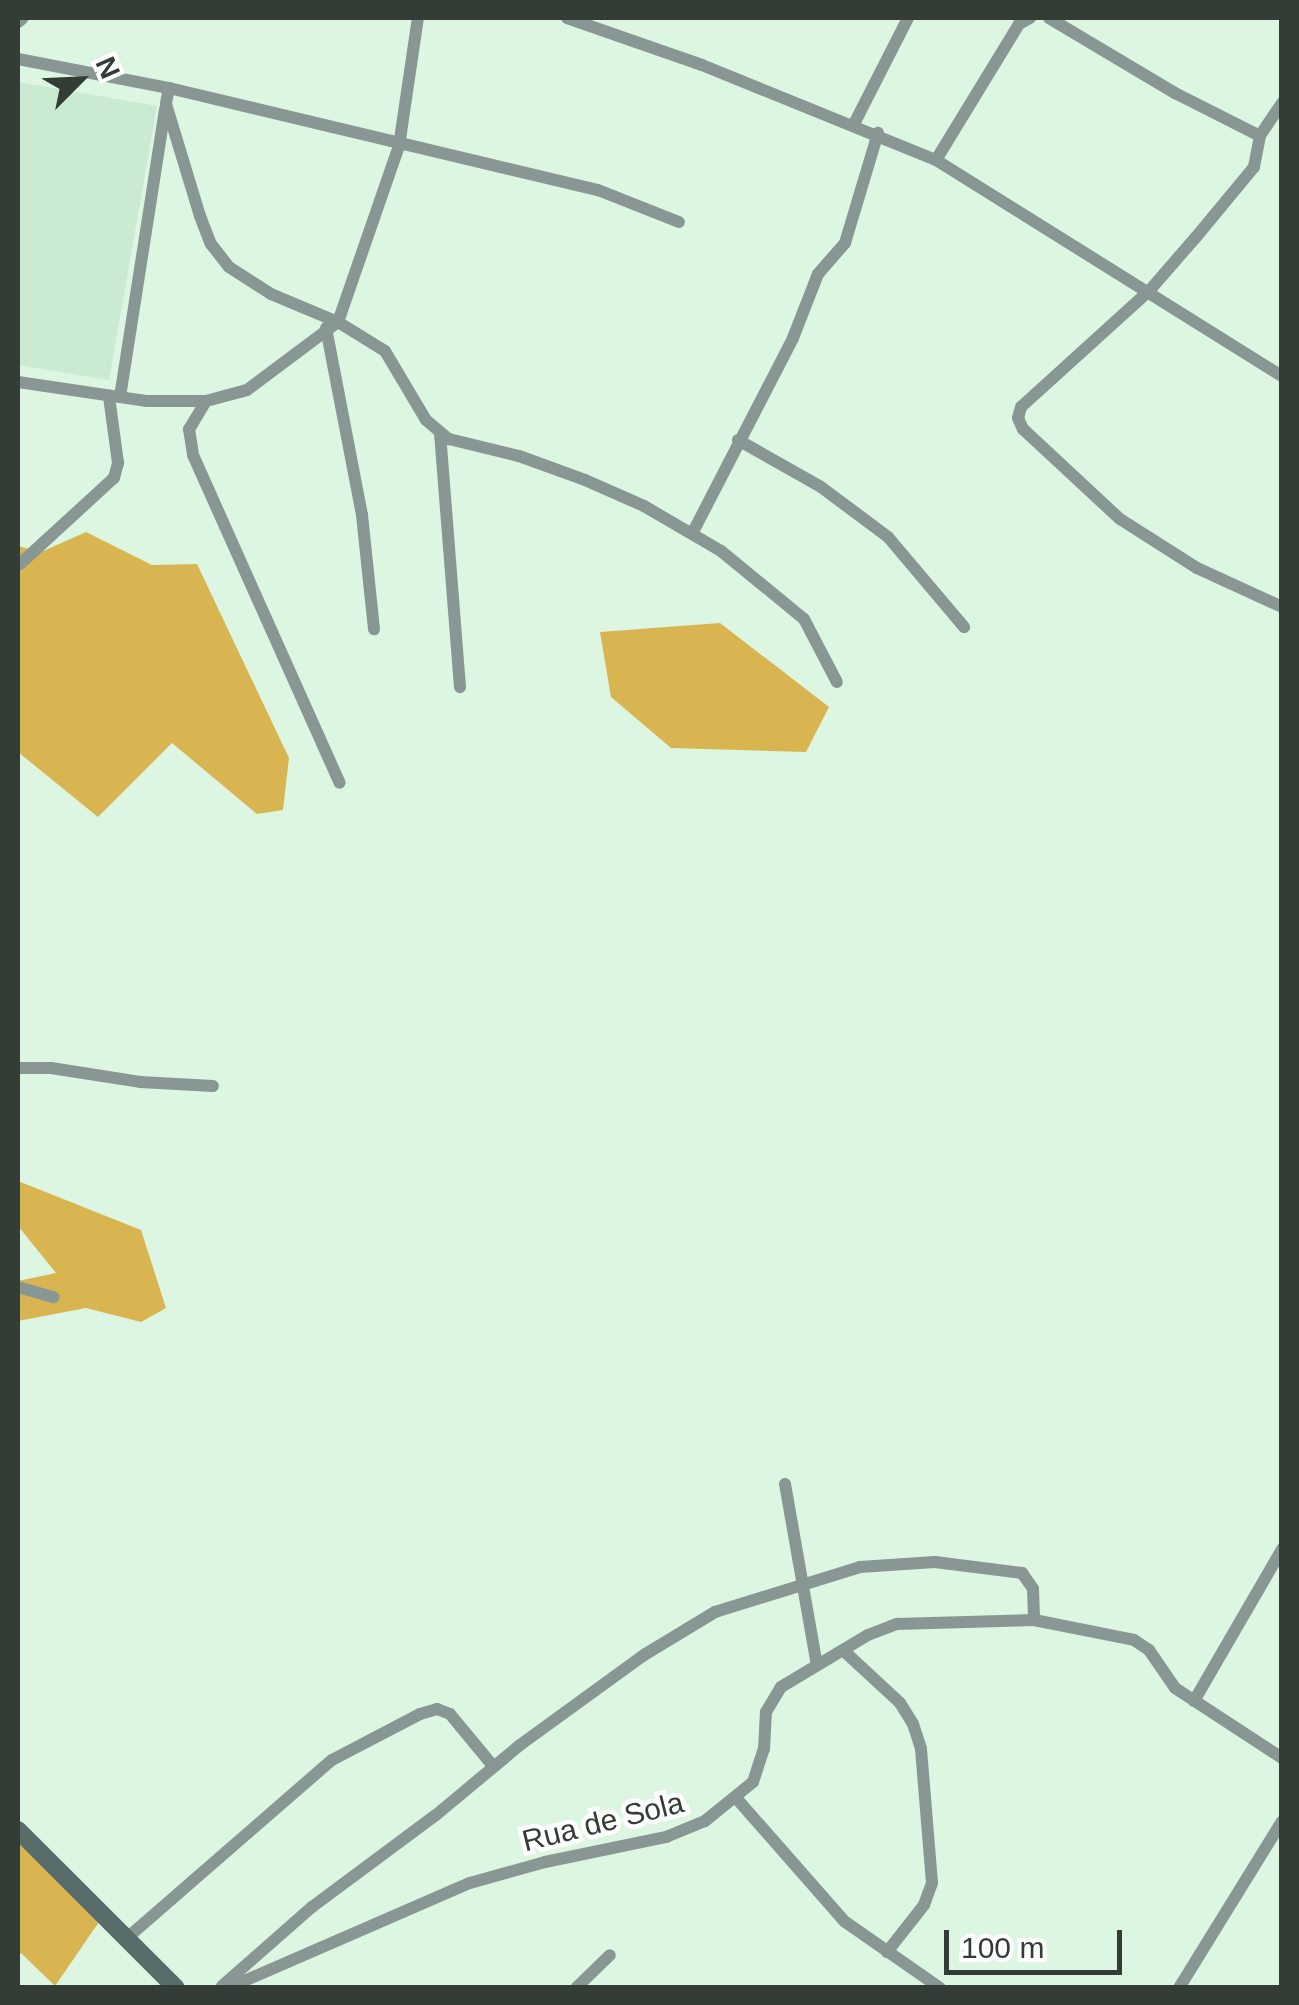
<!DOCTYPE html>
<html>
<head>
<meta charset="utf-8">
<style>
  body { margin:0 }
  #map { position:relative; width:1299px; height:2005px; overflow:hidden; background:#dcf6e2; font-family:Arial,sans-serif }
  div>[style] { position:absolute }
  .built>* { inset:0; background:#caead1 }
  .forest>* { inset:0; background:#d9b552 }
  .minor>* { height:12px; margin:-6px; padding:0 6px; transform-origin:6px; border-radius:6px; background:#889794 }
  .secondary>* { height:18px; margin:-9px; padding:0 9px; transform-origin:9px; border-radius:9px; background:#586d6a }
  span { translate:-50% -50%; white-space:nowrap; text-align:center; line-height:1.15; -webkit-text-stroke:9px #fff; paint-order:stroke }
  .street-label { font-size:30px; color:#333d35 }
  .frame { position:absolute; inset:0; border:20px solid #333d35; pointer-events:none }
  .north { position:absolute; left:30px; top:30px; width:100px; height:100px; -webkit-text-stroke:8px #fff; paint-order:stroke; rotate:66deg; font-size:28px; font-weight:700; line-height:40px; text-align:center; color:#333d35 }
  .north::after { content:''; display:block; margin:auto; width:35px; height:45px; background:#333d35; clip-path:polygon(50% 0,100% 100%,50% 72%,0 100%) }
  .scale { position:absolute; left:944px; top:1930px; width:178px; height:45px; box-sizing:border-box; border:5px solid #333d35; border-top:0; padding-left:12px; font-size:30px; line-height:35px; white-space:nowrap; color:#333d35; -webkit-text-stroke:8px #fff; paint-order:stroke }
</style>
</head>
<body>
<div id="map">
  <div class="built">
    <i style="clip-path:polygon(18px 82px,157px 106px,109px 380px,18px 365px)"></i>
  </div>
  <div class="forest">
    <i style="clip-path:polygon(86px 532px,152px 565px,197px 564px,289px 758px,283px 810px,257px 814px,172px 743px,98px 817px,18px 752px,18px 546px,41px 552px)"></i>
    <i style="clip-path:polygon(720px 623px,829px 707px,806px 752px,671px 748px,611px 697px,600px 632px)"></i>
    <i style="clip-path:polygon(18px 1181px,141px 1230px,166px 1308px,141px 1322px,86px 1308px,18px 1321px,18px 1281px,56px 1273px,18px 1226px)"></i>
    <i style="clip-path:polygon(18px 1840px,99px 1922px,55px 1986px,21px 1953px,18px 1957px)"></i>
  </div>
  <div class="minor">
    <i style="left:567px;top:18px;width:143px;rotate:19.2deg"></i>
    <i style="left:702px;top:65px;width:253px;rotate:22.1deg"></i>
    <i style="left:936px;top:160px;width:408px;rotate:32deg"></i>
    <i style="left:1049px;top:18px;width:147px;rotate:30.8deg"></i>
    <i style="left:1175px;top:93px;width:95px;rotate:26.8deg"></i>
    <i style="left:18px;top:22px;width:6px;rotate:-39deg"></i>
    <i style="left:18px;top:59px;width:154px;rotate:10.9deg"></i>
    <i style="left:169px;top:88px;width:441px;rotate:13.4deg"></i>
    <i style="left:598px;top:190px;width:87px;rotate:21.6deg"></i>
    <i style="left:169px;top:88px;width:16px;rotate:101deg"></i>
    <i style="left:166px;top:104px;width:117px;rotate:73.1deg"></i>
    <i style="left:200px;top:216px;width:30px;rotate:69deg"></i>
    <i style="left:211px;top:244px;width:29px;rotate:52deg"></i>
    <i style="left:229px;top:267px;width:50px;rotate:32.7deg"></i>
    <i style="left:271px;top:294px;width:73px;rotate:22.7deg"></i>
    <i style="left:338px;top:322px;width:55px;rotate:31.7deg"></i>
    <i style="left:385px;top:351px;width:80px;rotate:59.3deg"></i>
    <i style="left:426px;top:420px;width:30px;rotate:40deg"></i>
    <i style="left:449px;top:439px;width:72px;rotate:13.7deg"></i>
    <i style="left:519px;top:456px;width:70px;rotate:20deg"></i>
    <i style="left:585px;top:480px;width:64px;rotate:23.8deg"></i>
    <i style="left:644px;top:506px;width:89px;rotate:30.3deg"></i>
    <i style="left:721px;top:551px;width:107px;rotate:39.3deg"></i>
    <i style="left:804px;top:619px;width:71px;rotate:62.4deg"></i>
    <i style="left:1282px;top:103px;width:40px;rotate:124deg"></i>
    <i style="left:1260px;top:136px;width:32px;rotate:101deg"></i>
    <i style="left:1254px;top:167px;width:91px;rotate:129.6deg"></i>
    <i style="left:1196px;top:237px;width:70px;rotate:131deg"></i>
    <i style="left:1150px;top:290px;width:174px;rotate:137.8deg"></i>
    <i style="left:1021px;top:407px;width:11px;rotate:105deg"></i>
    <i style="left:1018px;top:418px;width:12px;rotate:66deg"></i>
    <i style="left:1023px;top:429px;width:132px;rotate:42.9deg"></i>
    <i style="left:1120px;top:519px;width:91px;rotate:32.5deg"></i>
    <i style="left:1197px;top:568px;width:94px;rotate:24.6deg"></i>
    <i style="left:854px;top:124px;width:119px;rotate:-63deg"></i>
    <i style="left:936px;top:160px;width:159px;rotate:-58.6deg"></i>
    <i style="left:1019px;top:24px;width:13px;rotate:-29deg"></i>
    <i style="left:326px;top:328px;width:190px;rotate:79.1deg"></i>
    <i style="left:362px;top:515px;width:115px;rotate:84deg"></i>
    <i style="left:18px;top:382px;width:129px;rotate:8.4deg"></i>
    <i style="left:146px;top:401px;width:60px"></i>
    <i style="left:206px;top:401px;width:42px;rotate:-15deg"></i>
    <i style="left:247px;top:390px;width:114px;rotate:-36.8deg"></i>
    <i style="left:338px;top:322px;width:186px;rotate:-70.9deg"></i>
    <i style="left:399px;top:146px;width:129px;rotate:-81.6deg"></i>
    <i style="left:120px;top:397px;width:292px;rotate:-81.1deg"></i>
    <i style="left:206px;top:401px;width:33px;rotate:121deg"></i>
    <i style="left:189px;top:429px;width:26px;rotate:81deg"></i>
    <i style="left:193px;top:455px;width:359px;rotate:65.9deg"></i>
    <i style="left:440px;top:433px;width:255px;rotate:85.5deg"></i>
    <i style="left:738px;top:440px;width:95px;rotate:29.5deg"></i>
    <i style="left:821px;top:487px;width:84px;rotate:36.7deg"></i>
    <i style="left:888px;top:537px;width:118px;rotate:49.8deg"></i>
    <i style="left:693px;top:532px;width:218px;rotate:-62.7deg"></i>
    <i style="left:793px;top:338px;width:69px;rotate:-68.7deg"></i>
    <i style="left:818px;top:274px;width:41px;rotate:-48.9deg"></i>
    <i style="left:845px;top:243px;width:115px;rotate:-73.3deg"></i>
    <i style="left:20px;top:564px;width:127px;rotate:-42.5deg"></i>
    <i style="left:114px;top:478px;width:16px;rotate:-75deg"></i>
    <i style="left:118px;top:463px;width:68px;rotate:-97.7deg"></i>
    <i style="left:18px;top:1068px;width:33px"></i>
    <i style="left:51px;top:1068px;width:90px;rotate:8.9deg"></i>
    <i style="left:140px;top:1082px;width:73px;rotate:3.1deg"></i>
    <i style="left:18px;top:1287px;width:37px;rotate:16deg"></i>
    <i style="left:785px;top:1484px;width:184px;rotate:80deg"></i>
    <i style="left:845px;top:1652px;width:75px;rotate:42.8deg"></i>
    <i style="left:900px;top:1703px;width:25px;rotate:58deg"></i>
    <i style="left:913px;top:1724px;width:26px;rotate:72deg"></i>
    <i style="left:921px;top:1749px;width:134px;rotate:85.3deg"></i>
    <i style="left:932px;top:1883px;width:23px;rotate:110deg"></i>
    <i style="left:924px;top:1905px;width:60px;rotate:128.2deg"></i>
    <i style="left:1194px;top:1701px;width:176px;rotate:-59.9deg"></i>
    <i style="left:737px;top:1799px;width:162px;rotate:48.7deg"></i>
    <i style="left:844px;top:1921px;width:117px;rotate:34.9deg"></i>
    <i style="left:127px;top:1938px;width:271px;rotate:-41deg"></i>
    <i style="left:332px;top:1760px;width:99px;rotate:-27.6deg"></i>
    <i style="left:420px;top:1714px;width:18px;rotate:-16deg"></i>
    <i style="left:437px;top:1709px;width:14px;rotate:21deg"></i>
    <i style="left:450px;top:1714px;width:67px;rotate:50.4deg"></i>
    <i style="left:222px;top:1986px;width:120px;rotate:-41.3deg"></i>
    <i style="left:312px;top:1907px;width:154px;rotate:-36.6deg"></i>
    <i style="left:436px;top:1815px;width:109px;rotate:-39.8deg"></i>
    <i style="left:520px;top:1745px;width:153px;rotate:-36deg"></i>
    <i style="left:644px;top:1655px;width:83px;rotate:-31.2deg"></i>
    <i style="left:715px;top:1612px;width:152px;rotate:-17.2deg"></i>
    <i style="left:860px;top:1567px;width:75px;rotate:-3.8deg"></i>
    <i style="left:935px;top:1562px;width:88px;rotate:7.2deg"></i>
    <i style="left:1022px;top:1573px;width:19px;rotate:55deg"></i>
    <i style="left:1033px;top:1589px;width:31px;rotate:88deg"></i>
    <i style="left:228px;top:1988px;width:264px;rotate:-23.5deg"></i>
    <i style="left:470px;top:1883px;width:78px;rotate:-15.6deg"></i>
    <i style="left:545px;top:1862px;width:124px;rotate:-11.7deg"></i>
    <i style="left:666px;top:1837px;width:42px;rotate:-22.3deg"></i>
    <i style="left:705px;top:1821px;width:62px;rotate:-39.1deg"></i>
    <i style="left:753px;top:1782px;width:35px;rotate:-72deg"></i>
    <i style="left:764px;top:1749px;width:37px;rotate:-87deg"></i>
    <i style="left:766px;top:1712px;width:29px;rotate:-59deg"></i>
    <i style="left:781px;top:1687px;width:101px;rotate:-30.9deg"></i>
    <i style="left:868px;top:1635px;width:31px;rotate:-21deg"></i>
    <i style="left:897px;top:1624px;width:137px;rotate:-1.7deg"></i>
    <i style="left:1034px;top:1620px;width:102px;rotate:11.3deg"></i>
    <i style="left:1134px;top:1640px;width:18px;rotate:34deg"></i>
    <i style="left:1149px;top:1650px;width:46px;rotate:55.6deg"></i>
    <i style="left:1175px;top:1688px;width:128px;rotate:33.2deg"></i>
    <i style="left:576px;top:1988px;width:47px;rotate:-44.1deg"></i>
    <i style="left:1179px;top:1988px;width:196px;rotate:-58.3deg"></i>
  </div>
  <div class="secondary">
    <i style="left:18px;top:1830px;width:223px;rotate:45deg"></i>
  </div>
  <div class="street-label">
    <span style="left:603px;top:1822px;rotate:-14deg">Rua de Sola</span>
  </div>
  <div class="frame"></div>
  <div class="north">N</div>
  <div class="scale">100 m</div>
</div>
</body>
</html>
